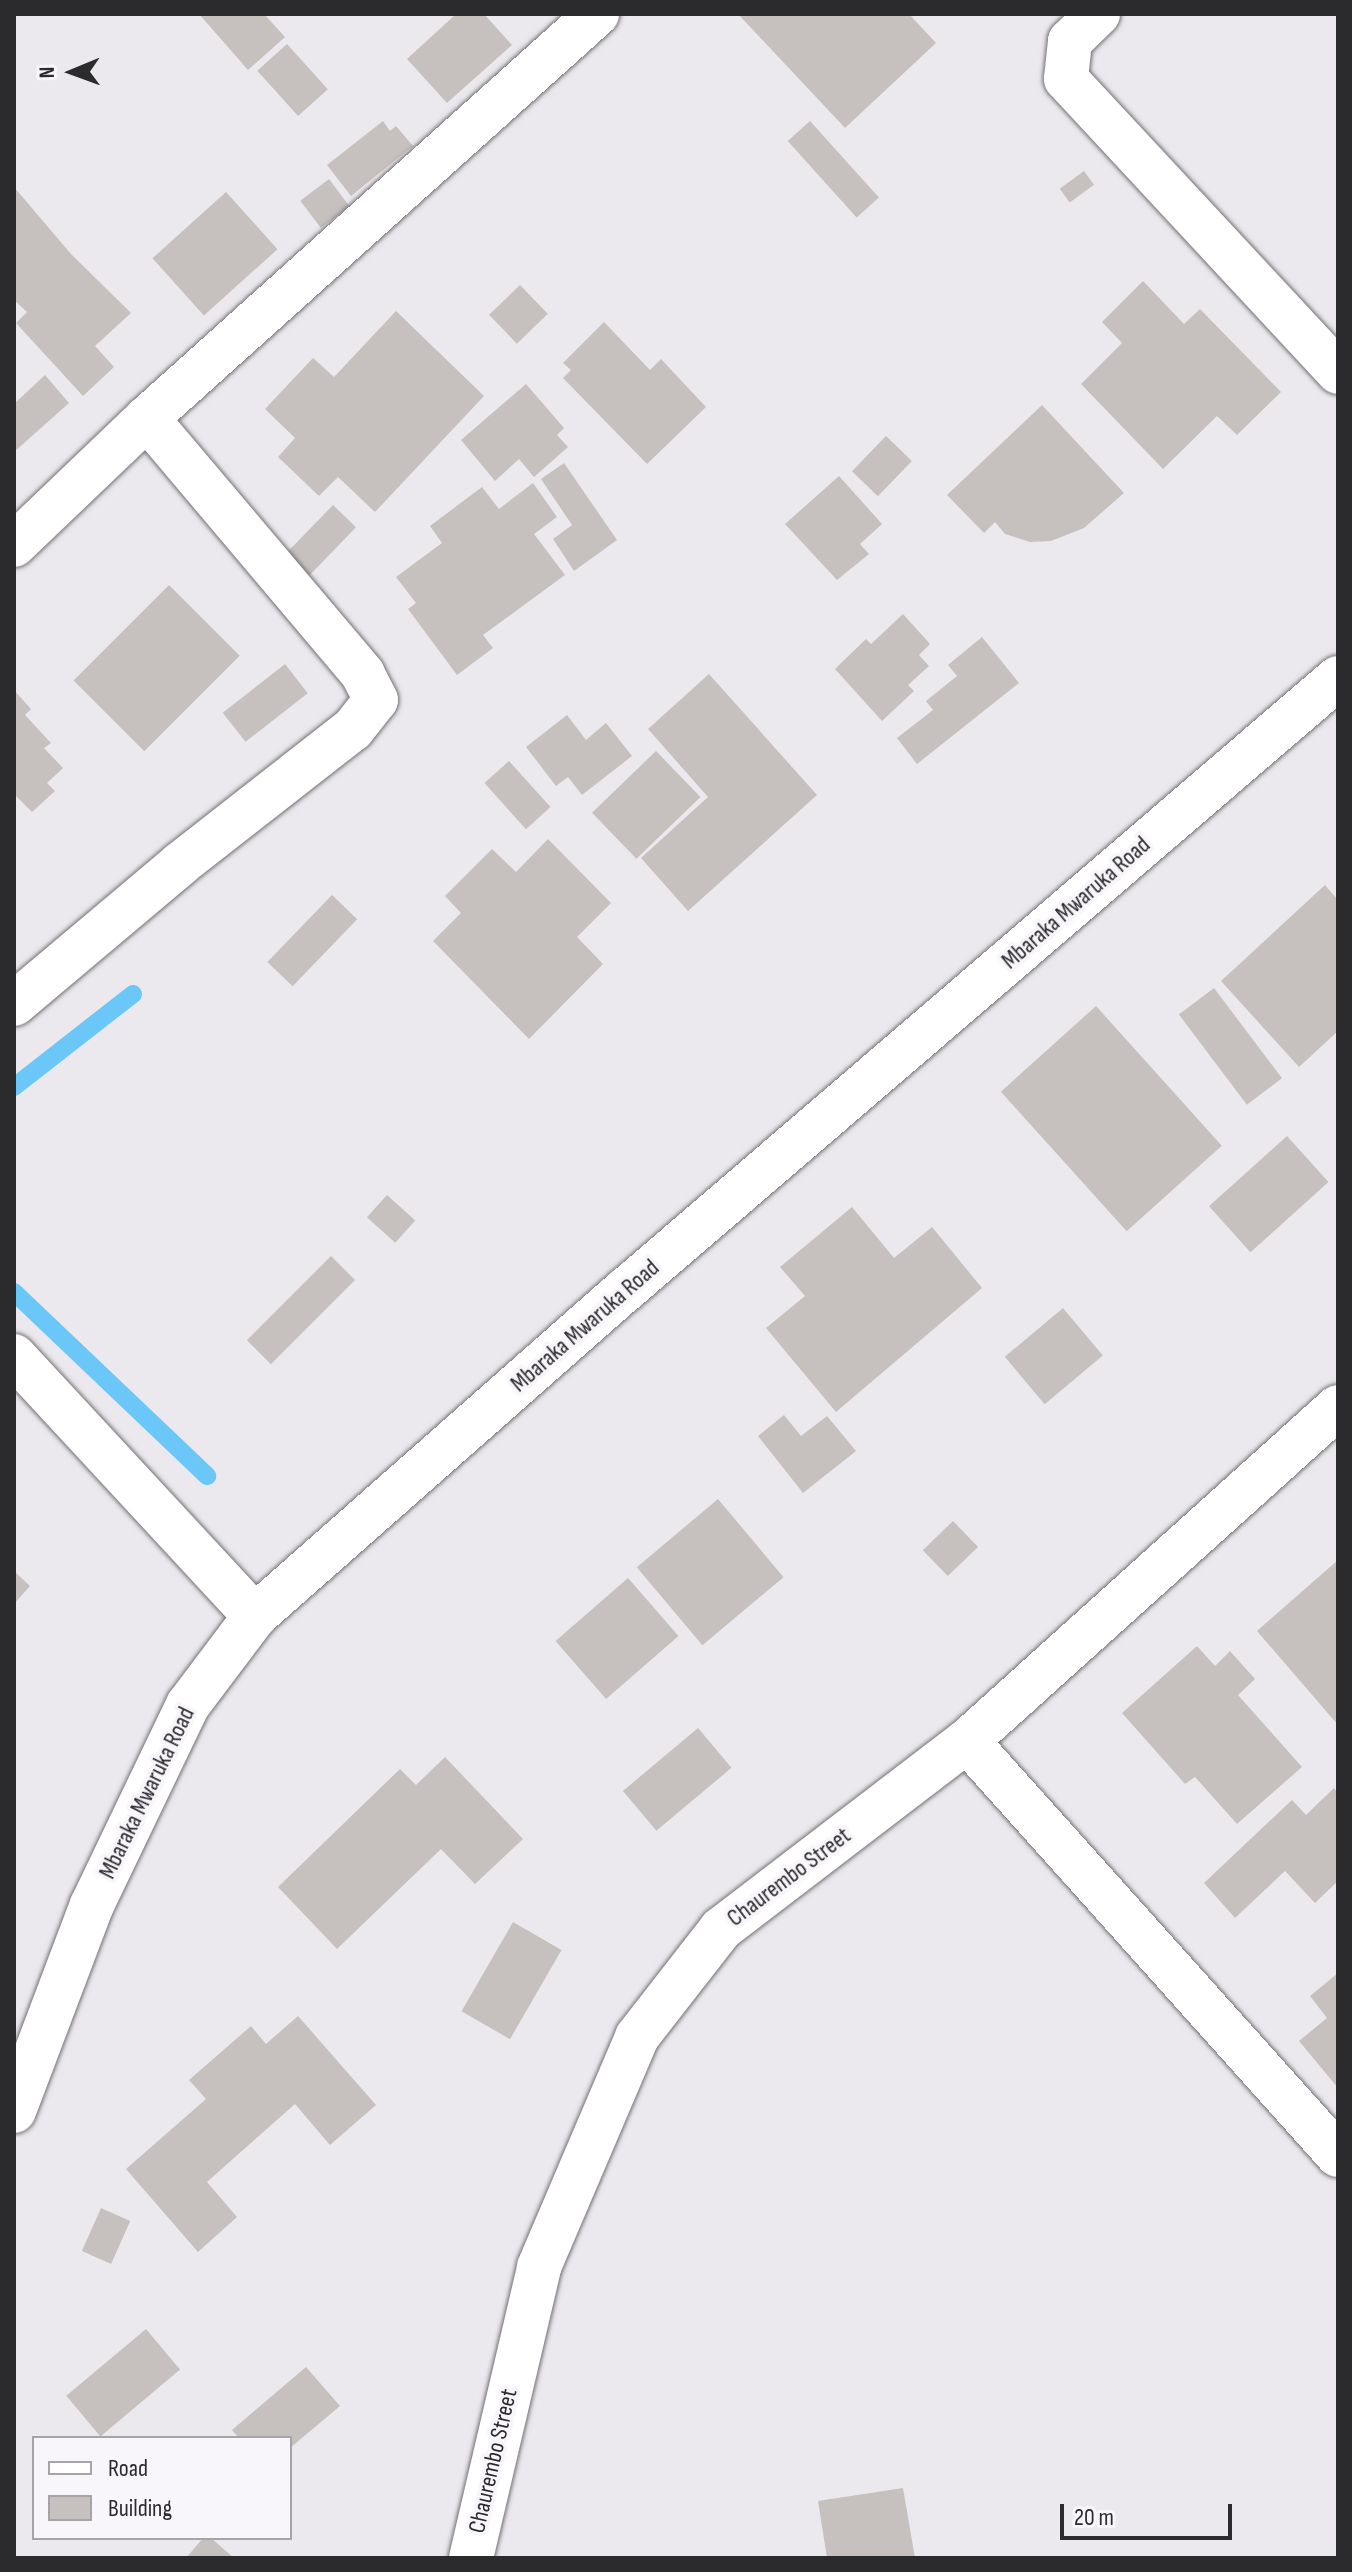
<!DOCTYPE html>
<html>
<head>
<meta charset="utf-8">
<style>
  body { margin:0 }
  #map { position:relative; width:1352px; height:2572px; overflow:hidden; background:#ece9ee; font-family:"Sofia Sans Condensed",sans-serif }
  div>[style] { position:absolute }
  .stream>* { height:18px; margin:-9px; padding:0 9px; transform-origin:9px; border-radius:9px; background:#6bc7f8 }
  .building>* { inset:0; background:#c6c1be; transform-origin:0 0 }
  .roads { filter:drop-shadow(0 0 2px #727074) drop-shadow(0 0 2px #727074) }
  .minor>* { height:44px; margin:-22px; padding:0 22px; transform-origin:22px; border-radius:22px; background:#fff }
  span { translate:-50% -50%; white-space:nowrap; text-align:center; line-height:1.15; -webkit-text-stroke:8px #f9f6fb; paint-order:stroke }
  .street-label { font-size:24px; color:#2b2a2c }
  .frame { position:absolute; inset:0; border:16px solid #2b2a2c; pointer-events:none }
  .legend { position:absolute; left:32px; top:2436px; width:260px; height:104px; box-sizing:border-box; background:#f9f6fb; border:2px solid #a7a4a8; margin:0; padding:10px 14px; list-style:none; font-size:24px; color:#2b2a2c }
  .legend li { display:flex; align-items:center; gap:16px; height:40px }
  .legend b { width:40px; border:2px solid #a7a4a8 }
  .north { position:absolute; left:32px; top:32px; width:80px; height:80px; -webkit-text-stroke:6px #f9f6fb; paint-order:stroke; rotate:269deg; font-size:22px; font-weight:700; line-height:32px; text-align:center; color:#2b2a2c }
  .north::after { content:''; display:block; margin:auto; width:28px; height:36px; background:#2b2a2c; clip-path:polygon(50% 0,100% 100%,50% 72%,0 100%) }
  .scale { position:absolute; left:1060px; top:2504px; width:172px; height:36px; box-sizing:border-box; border:4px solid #2b2a2c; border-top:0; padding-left:10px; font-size:24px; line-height:28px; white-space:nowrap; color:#2b2a2c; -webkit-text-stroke:6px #f9f6fb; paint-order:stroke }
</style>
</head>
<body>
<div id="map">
  <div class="stream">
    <i style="left:14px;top:1087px;width:151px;rotate:-38deg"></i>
    <i style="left:14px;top:1292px;width:267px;rotate:43.6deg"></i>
  </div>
  <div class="building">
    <i style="clip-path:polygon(199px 14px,264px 14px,285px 37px,248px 70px)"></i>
    <i style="clip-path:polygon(456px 14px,484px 14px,512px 45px,447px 103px,407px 59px)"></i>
    <i style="clip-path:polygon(738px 14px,909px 14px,936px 43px,845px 128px)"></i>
    <i style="left:287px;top:44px;width:61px;height:40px;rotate:48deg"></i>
    <i style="clip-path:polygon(383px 121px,390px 131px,396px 126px,413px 146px,351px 196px,327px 165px)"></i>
    <i style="left:810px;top:121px;width:103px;height:30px;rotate:48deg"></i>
    <i style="left:1084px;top:171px;width:17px;height:30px;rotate:54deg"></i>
    <i style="left:329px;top:179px;width:34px;height:36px;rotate:53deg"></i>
    <i style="clip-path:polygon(14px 187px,71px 254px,131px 313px,95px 346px,114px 367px,83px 396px,16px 323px,27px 312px,14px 300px)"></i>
    <i style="left:226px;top:192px;width:77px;height:99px;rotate:48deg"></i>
    <i style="clip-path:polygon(1143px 281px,1184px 324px,1200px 309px,1281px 392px,1237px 435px,1217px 416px,1163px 469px,1081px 384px,1122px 343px,1102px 322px)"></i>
    <i style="left:520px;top:285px;width:40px;height:43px;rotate:46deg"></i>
    <i style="clip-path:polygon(396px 311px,484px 396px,375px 512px,338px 477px,319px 496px,278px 457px,295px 438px,265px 409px,313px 358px,334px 377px)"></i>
    <i style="clip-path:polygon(604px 322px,650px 370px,661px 359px,706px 407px,647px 464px,563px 378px,571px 370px,563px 363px)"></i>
    <i style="clip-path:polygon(45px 375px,69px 403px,14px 452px,14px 404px)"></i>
    <i style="clip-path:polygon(526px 384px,564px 428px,557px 435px,568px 447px,534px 477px,519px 459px,495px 481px,461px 440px)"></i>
    <i style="clip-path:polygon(1042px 405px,1124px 493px,1084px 528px,1051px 541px,1030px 542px,1005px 534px,995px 522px,984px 533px,947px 495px)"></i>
    <i style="left:886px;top:436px;width:36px;height:49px;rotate:44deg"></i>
    <i style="clip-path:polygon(564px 463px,617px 540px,574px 571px,553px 539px,572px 525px,541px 479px)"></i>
    <i style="clip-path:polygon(839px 476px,882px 524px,860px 544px,869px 554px,837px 580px,785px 524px)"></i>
    <i style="clip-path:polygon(533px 483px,557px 517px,534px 534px,565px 575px,483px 635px,493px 648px,457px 675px,408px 609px,416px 603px,396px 577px,442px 543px,430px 526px,482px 487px,499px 509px)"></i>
    <i style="left:333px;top:505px;width:32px;height:78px;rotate:44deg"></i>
    <i style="left:169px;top:585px;width:100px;height:135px;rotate:45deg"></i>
    <i style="clip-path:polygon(903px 614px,930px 644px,919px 655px,929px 666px,908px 685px,914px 691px,882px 721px,835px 669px,866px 639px,871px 644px)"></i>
    <i style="clip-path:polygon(982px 637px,1019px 683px,917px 764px,897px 738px,933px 710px,926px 701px,957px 676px,948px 665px)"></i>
    <i style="left:285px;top:664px;width:37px;height:79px;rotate:52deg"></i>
    <i style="clip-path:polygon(709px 674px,817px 795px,688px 911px,641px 858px,708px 797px,648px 729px)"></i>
    <i style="clip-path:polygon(14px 690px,31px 709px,25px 715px,51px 743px,44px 748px,63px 768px,47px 783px,55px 791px,32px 812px,14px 794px)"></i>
    <i style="clip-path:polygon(567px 715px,586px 740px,606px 723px,632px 756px,582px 795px,568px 777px,556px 786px,526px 747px)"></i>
    <i style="left:656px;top:751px;width:64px;height:89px;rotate:46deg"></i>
    <i style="left:509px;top:761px;width:62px;height:33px;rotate:48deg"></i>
    <i style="clip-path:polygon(548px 839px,611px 903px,577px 937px,603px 964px,529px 1039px,433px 941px,461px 913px,445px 896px,492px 849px,516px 872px)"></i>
    <i style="clip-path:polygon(1325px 885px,1338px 900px,1338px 1031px,1299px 1067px,1221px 981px)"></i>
    <i style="left:332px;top:895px;width:35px;height:93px;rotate:44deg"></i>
    <i style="left:1214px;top:988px;width:113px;height:44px;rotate:53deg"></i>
    <i style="left:1096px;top:1006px;width:188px;height:128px;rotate:48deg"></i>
    <i style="left:1287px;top:1136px;width:62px;height:105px;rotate:48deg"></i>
    <i style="left:387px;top:1195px;width:38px;height:30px;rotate:42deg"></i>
    <i style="clip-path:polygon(852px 1207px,894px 1258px,932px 1227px,982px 1288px,836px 1412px,766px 1328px,805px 1296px,780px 1267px)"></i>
    <i style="left:331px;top:1256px;width:34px;height:119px;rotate:45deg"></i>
    <i style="left:1063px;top:1308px;width:62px;height:76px;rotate:50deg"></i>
    <i style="clip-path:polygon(784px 1415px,801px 1436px,827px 1416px,856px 1451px,803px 1493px,758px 1436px)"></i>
    <i style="left:718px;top:1499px;width:102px;height:106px;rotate:50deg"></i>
    <i style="left:953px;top:1521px;width:36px;height:42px;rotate:46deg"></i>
    <i style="clip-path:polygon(1338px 1560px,1338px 1725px,1257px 1631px)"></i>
    <i style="clip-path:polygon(14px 1571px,30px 1586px,14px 1604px)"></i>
    <i style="left:628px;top:1578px;width:77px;height:96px;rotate:49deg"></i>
    <i style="clip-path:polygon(1197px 1646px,1215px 1666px,1230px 1651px,1255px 1679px,1238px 1695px,1302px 1767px,1237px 1824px,1195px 1777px,1185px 1784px,1122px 1713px)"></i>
    <i style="left:698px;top:1728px;width:52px;height:98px;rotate:50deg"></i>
    <i style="clip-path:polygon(445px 1757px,523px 1839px,475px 1884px,441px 1849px,337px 1949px,278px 1887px,400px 1769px,416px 1785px)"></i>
    <i style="clip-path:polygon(1334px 1788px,1338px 1793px,1338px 1881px,1315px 1903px,1285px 1871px,1235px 1918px,1204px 1883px,1292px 1800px,1306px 1815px)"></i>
    <i style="left:513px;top:1922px;width:56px;height:103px;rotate:30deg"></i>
    <i style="clip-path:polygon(1338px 1973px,1338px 2088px,1299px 2041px,1327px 2018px,1310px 1996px)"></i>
    <i style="clip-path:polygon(298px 2016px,376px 2105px,330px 2145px,295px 2104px,207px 2182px,237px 2217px,198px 2252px,126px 2169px,206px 2099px,189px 2080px,251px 2026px,266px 2044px)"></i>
    <i style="left:101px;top:2208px;width:32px;height:47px;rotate:24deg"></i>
    <i style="left:146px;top:2329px;width:53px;height:104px;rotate:50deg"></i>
    <i style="clip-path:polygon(306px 2367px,340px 2406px,290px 2448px,290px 2438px,239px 2438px,232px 2430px)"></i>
    <i style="clip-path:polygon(903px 2488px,915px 2558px,827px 2558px,818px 2501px)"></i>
    <i style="clip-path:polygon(203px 2538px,211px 2538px,234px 2558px,186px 2558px)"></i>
  </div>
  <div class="roads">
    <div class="minor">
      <i style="left:1098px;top:14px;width:39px;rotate:136deg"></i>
      <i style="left:1070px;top:41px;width:38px;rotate:96deg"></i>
      <i style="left:1066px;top:79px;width:400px;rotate:47.1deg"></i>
      <i style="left:14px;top:545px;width:184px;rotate:-43.7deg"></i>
      <i style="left:147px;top:418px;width:605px;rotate:-41.92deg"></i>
      <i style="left:14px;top:1004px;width:217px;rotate:-40.1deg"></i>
      <i style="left:180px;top:864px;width:219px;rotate:-38deg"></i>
      <i style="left:353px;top:729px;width:37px;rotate:-52deg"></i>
      <i style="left:376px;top:700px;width:29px;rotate:-117deg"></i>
      <i style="left:363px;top:674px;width:335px;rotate:-130.2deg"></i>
      <i style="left:14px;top:1356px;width:355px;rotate:47.2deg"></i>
      <i style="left:967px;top:1741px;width:556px;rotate:48.14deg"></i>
      <i style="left:14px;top:2111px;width:220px;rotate:-69.3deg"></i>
      <i style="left:92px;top:1905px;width:222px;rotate:-64.4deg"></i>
      <i style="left:188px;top:1705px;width:111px;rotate:-53deg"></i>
      <i style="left:255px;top:1616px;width:492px;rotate:-41.4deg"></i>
      <i style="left:624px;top:1291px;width:941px;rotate:-40.65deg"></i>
      <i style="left:471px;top:2558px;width:299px;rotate:-76.8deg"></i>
      <i style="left:539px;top:2267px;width:250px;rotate:-66.9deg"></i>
      <i style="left:637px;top:2037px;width:137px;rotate:-52.1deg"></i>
      <i style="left:721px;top:1929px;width:310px;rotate:-37.4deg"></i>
      <i style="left:967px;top:1741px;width:499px;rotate:-42deg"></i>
    </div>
  </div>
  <div class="street-label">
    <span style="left:1076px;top:903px;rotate:-41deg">Mbaraka Mwaruka Road</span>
    <span style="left:585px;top:1326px;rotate:-41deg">Mbaraka Mwaruka Road</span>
    <span style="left:147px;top:1793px;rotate:-64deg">Mbaraka Mwaruka Road</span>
    <span style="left:789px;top:1877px;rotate:-37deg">Chaurembo Street</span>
    <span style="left:493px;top:2461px;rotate:-77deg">Chaurembo Street</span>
  </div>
  <div class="frame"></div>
  <ul class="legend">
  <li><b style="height:10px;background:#fff"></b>Road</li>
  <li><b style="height:22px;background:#c6c1be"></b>Building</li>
  </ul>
  <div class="north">N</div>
  <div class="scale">20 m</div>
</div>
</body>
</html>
